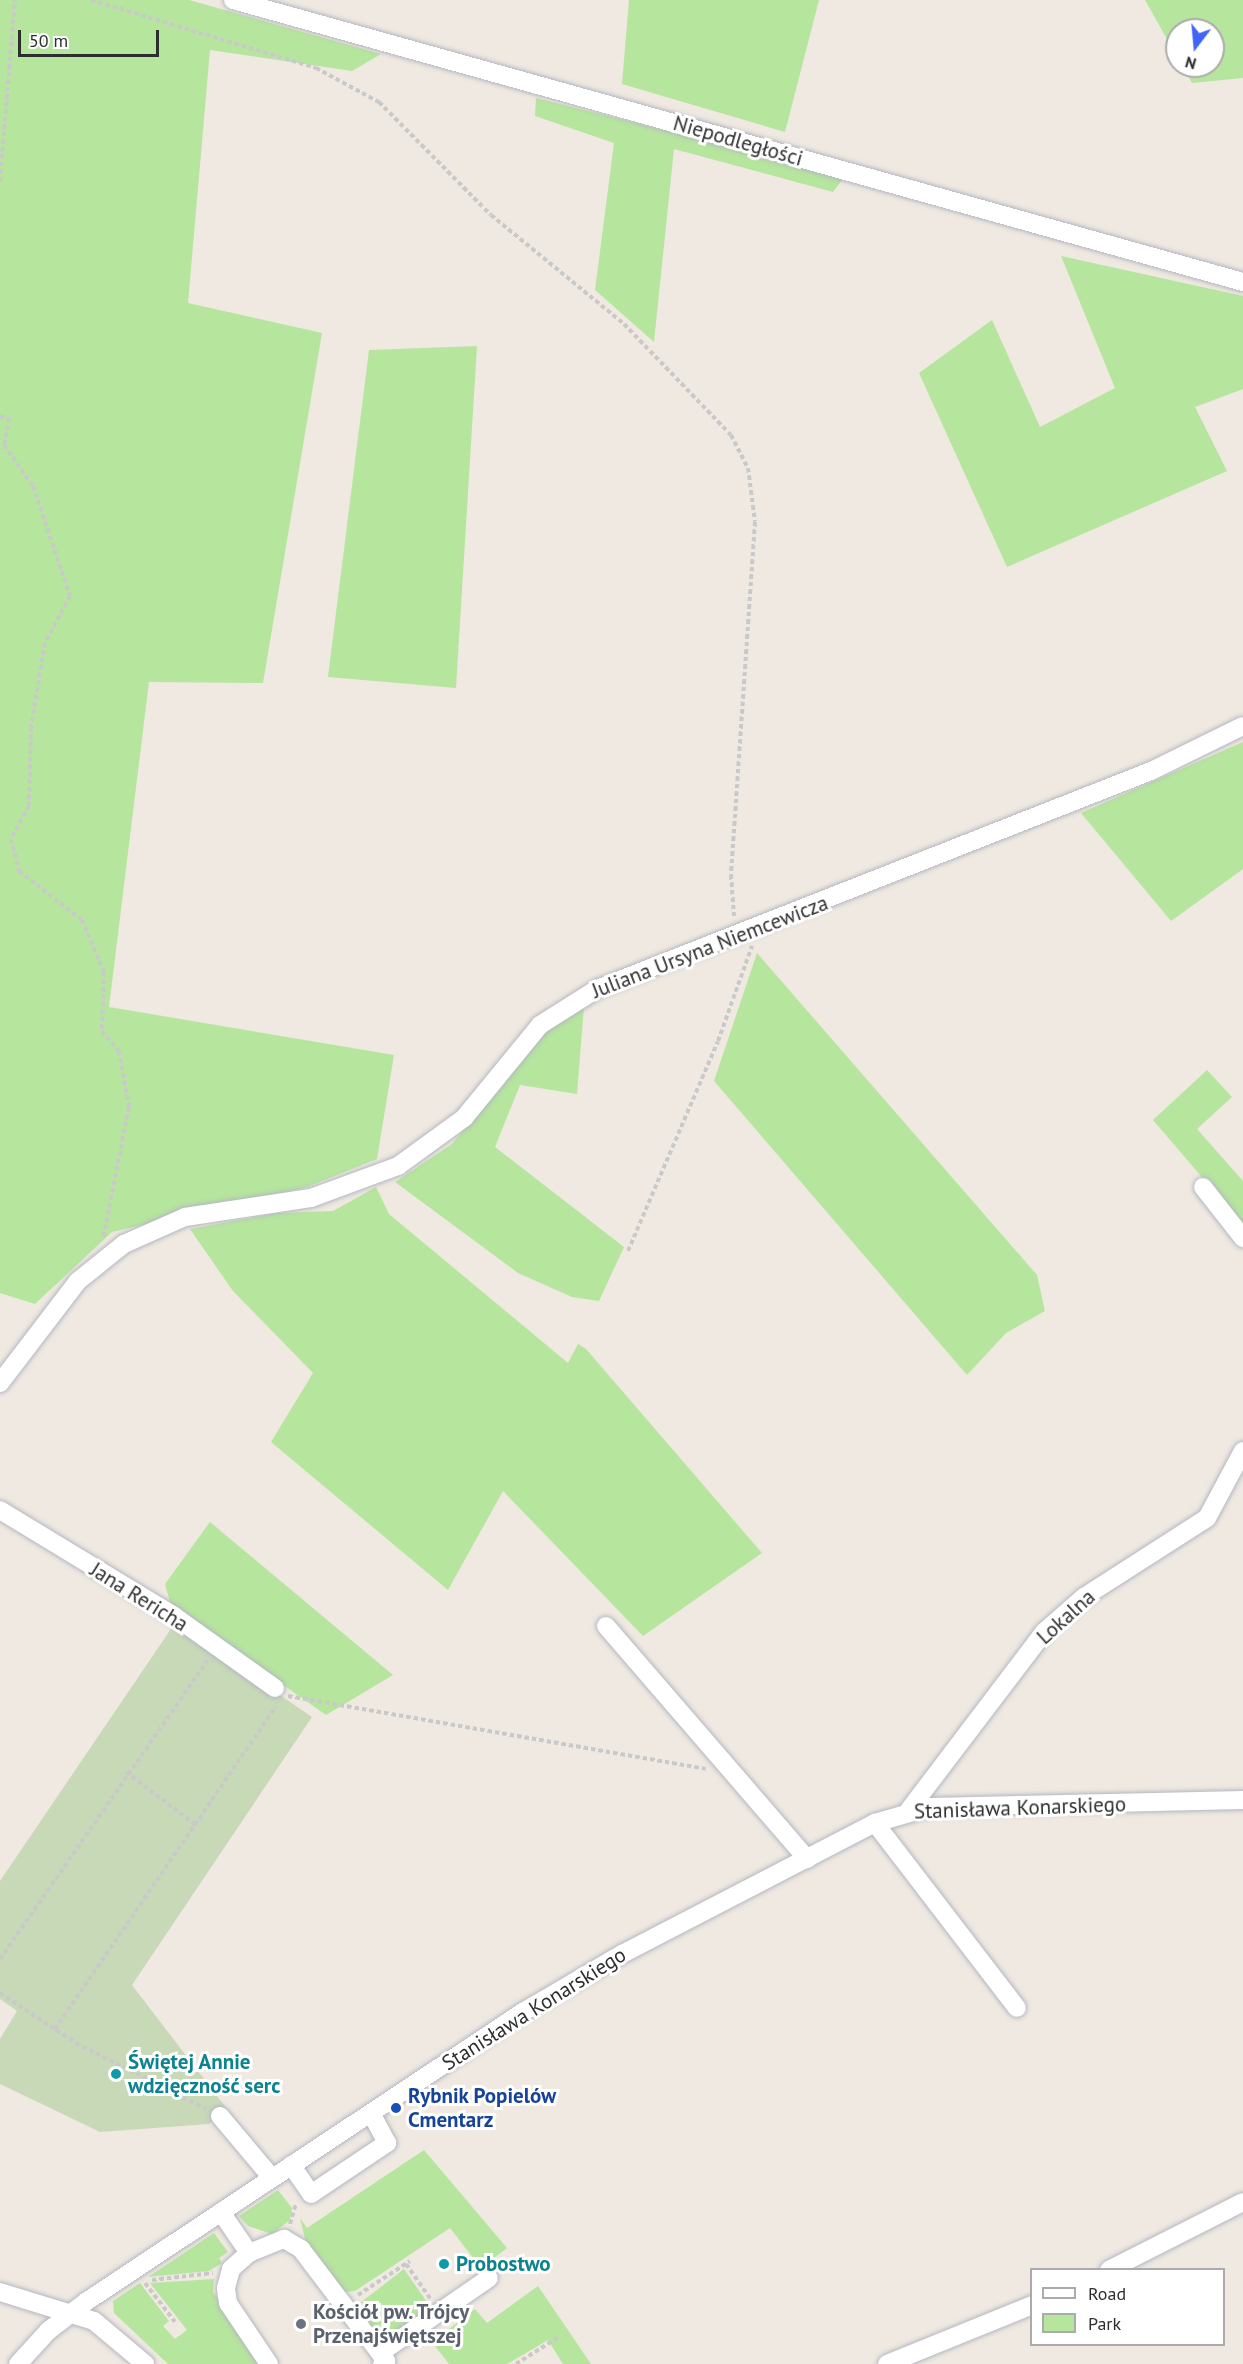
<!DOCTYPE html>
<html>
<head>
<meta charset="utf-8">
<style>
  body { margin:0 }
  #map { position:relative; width:1243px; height:2364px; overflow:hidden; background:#efe9e1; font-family:"PT Sans",sans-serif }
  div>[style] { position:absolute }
  .green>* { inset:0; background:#b6e59e }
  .cemetery>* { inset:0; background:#c8d9b8 }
  .path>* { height:4px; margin-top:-2px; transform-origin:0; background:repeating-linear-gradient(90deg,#c9c9c9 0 4.5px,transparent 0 7.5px) }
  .roads { filter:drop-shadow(0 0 2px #b4b7c1) drop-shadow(0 0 2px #b4b7c1) }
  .minor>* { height:18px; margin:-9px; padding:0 9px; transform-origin:9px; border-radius:9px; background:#fff }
  .dots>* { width:16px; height:16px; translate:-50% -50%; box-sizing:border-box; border:3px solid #fff; border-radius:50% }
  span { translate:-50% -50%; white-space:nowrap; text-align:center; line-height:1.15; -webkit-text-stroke:6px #fff; paint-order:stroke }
  .street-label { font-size:21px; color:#2e2e2e }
  .culture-label { font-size:21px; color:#0d838f; font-weight:700 }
  .left { translate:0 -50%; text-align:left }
  .transit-label { font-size:21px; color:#164399; font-weight:700 }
  .worship-label { font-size:21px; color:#5b616d; font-weight:700 }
  .legend { position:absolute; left:1030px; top:2268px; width:195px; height:78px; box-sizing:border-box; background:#fff; border:2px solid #ababab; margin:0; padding:8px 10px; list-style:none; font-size:18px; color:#2e2e2e }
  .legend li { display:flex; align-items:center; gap:12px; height:30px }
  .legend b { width:30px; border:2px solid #ababab }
  .north { position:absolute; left:1165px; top:18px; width:60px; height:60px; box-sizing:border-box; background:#fff; border:2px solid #ababab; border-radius:50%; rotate:196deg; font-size:16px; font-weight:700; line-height:24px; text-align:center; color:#2e2e2e }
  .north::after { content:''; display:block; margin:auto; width:21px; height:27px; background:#4264fb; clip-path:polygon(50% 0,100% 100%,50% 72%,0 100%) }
  .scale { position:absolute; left:18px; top:30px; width:141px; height:27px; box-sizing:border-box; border:3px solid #2e2e2e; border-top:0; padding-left:8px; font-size:18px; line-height:21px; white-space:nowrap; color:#2e2e2e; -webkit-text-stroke:4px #fff; paint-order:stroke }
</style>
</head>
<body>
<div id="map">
  <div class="green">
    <i style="clip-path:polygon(0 0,189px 0,381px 54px,352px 71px,210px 50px,188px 303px,322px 333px,263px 683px,149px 682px,109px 1007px,394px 1055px,377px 1159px,307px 1187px,112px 1232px,35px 1304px,0 1293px)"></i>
    <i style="clip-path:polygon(629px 0,819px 0,785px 132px,622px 84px)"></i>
    <i style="clip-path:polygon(1145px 0,1243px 0,1243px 78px,1192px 83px,1182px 66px,1213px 66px,1213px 30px,1177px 30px,1177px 57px)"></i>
    <i style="clip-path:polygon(536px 98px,679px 134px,843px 179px,833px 192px,674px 149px,654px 342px,595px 290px,614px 143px,535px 116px)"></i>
    <i style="clip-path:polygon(1061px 256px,1243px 296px,1243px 389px,1195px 407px,1227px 471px,1007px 567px,919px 373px,992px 320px,1040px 427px,1115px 388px)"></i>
    <i style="clip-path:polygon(477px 346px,456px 688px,328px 677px,369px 350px)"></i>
    <i style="clip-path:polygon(1243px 742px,1243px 869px,1171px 921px,1081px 813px)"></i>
    <i style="clip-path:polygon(757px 953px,1037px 1275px,1045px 1311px,1006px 1333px,967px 1375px,714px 1081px)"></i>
    <i style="clip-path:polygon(584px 1006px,577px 1094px,520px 1085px,495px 1147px,624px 1247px,599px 1301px,572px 1297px,518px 1273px,395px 1182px,452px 1144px,534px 1044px,560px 1018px)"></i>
    <i style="clip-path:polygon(1207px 1070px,1232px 1097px,1197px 1129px,1243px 1181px,1243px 1225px,1153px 1120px)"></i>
    <i style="clip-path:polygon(376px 1187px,389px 1214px,568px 1363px,578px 1344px,586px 1349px,762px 1553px,643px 1636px,503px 1491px,448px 1590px,271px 1442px,313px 1373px,233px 1291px,190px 1229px,278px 1213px,333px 1211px)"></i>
    <i style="clip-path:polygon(210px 1522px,393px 1675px,326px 1715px,171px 1606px,165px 1584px)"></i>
    <i style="clip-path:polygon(424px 2150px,507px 2248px,481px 2268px,450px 2228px,355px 2291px,344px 2292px,309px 2255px,300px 2218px,307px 2228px)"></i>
    <i style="clip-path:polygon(278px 2190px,292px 2208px,290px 2220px,272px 2234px,248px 2226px,239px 2216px)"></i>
    <i style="clip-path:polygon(214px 2233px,228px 2252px,219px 2258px,222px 2263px,209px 2271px,148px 2277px)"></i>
    <i style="clip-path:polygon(404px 2269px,431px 2308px,385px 2340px,378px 2339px,355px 2307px)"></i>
    <i style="clip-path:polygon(214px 2279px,213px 2292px,265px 2364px,168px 2364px,114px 2313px,113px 2301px,140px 2283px,169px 2321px,163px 2326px,175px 2339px,187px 2330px,150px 2283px)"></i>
    <i style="clip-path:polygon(538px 2286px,591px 2364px,563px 2364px,548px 2340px,507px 2364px,449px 2364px,432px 2342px,475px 2309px,487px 2323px)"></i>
  </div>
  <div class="cemetery">
    <i style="clip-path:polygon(175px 1623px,312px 1717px,132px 1985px,227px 2109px,209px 2124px,100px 2132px,0 2084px,0 2039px,17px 2011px,0 1999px,0 1881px)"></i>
  </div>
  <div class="path">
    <i style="left:91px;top:0;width:235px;rotate:16.8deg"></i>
    <i style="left:316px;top:68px;width:72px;rotate:28.4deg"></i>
    <i style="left:379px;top:102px;width:159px;rotate:45.3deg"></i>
    <i style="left:491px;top:215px;width:172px;rotate:39.3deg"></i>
    <i style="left:624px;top:324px;width:154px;rotate:46.1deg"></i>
    <i style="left:731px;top:435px;width:37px;rotate:63deg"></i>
    <i style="left:748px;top:468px;width:54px;rotate:82.6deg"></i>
    <i style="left:755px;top:522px;width:354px;rotate:93.9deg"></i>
    <i style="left:731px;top:875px;width:41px;rotate:85.8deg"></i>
    <i style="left:0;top:181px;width:182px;rotate:-85.3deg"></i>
    <i style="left:0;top:417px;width:9px;rotate:6deg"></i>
    <i style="left:9px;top:418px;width:27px;rotate:100deg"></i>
    <i style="left:4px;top:445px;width:50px;rotate:54.7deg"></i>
    <i style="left:33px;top:486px;width:116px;rotate:71.4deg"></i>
    <i style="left:70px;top:596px;width:53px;rotate:118deg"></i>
    <i style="left:45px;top:643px;width:85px;rotate:99.5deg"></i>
    <i style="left:31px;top:727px;width:79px;rotate:91.5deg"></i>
    <i style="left:29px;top:806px;width:38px;rotate:119deg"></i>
    <i style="left:11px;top:839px;width:33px;rotate:76deg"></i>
    <i style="left:19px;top:871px;width:80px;rotate:37.9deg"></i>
    <i style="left:82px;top:920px;width:56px;rotate:67.1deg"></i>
    <i style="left:104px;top:972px;width:59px;rotate:91.9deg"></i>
    <i style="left:102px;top:1031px;width:26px;rotate:50deg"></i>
    <i style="left:119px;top:1051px;width:57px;rotate:79.9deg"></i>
    <i style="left:129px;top:1107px;width:135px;rotate:101.1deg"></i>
    <i style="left:628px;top:1251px;width:228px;rotate:-66.8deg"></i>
    <i style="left:718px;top:1041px;width:101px;rotate:-70.3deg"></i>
    <i style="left:288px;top:1696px;width:424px;rotate:9.9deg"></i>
    <i style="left:126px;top:1772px;width:89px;rotate:37.3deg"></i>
    <i style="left:0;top:1959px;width:363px;rotate:-55.2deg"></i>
    <i style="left:0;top:1993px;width:91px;rotate:33.3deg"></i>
    <i style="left:76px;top:2043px;width:146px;rotate:26.9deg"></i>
    <i style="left:55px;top:2029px;width:391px;rotate:-55.6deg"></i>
    <i style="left:290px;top:2224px;width:22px;rotate:-74deg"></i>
    <i style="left:406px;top:2264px;width:42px;rotate:54.8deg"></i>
    <i style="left:152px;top:2280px;width:61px;rotate:-6.5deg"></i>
    <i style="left:145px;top:2283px;width:49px;rotate:52.4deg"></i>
    <i style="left:358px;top:2295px;width:62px;rotate:-33.2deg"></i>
    <i style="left:516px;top:2364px;width:49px;rotate:-32.4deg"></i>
  </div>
  <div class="roads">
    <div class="minor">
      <i style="left:233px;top:0;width:1049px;rotate:15.6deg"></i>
      <i style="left:1203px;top:1187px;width:65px;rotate:51.9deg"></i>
      <i style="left:0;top:1383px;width:128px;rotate:-52.6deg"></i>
      <i style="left:78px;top:1281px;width:59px;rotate:-38.8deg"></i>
      <i style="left:124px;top:1244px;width:67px;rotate:-23.9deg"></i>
      <i style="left:185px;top:1217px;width:127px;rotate:-8.6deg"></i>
      <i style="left:311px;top:1198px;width:93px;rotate:-20.2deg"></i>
      <i style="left:398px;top:1166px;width:82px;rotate:-36deg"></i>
      <i style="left:464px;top:1118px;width:120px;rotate:-50.7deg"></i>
      <i style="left:540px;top:1025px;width:67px;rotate:-32.3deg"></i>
      <i style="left:597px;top:989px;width:595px;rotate:-21.48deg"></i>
      <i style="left:1151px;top:771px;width:102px;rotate:-26.1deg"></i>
      <i style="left:0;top:1510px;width:204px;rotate:31.3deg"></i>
      <i style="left:174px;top:1616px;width:124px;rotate:35.5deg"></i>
      <i style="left:606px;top:1626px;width:308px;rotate:49.2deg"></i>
      <i style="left:909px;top:1810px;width:223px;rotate:-52.8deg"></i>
      <i style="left:1044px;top:1632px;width:53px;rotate:-41.2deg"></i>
      <i style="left:1084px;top:1597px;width:146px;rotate:-32.7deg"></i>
      <i style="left:1207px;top:1518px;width:76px;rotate:-61.8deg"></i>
      <i style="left:875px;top:1823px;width:233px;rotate:52.5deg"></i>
      <i style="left:220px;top:2116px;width:81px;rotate:50deg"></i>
      <i style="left:291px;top:2165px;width:35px;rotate:55deg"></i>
      <i style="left:311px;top:2194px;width:92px;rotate:-33.9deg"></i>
      <i style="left:387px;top:2143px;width:34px;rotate:-118deg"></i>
      <i style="left:221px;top:2212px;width:50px;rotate:55.7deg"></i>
      <i style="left:1109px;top:2270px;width:150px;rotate:-26.9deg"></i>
      <i style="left:0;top:2292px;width:98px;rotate:17.1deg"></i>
      <i style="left:94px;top:2321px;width:67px;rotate:40.1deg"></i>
      <i style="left:380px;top:2353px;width:132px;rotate:-34.5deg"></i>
      <i style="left:18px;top:2364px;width:45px;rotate:-47.7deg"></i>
      <i style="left:48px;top:2331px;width:49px;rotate:-37.6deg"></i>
      <i style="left:87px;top:2301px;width:523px;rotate:-33.54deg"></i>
      <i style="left:523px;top:2012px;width:115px;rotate:-30.4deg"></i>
      <i style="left:622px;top:1954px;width:285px;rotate:-27.4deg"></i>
      <i style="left:875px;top:1823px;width:57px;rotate:-16.2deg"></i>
      <i style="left:930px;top:1807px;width:313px;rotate:-1.3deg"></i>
      <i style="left:269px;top:2364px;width:73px;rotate:-123.9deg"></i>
      <i style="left:228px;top:2303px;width:15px;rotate:-98deg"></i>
      <i style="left:226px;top:2288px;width:20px;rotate:-75deg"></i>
      <i style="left:231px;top:2269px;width:24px;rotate:-42deg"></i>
      <i style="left:249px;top:2253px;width:38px;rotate:-22deg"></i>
      <i style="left:284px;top:2239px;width:20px;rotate:30deg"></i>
      <i style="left:301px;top:2249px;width:141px;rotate:52.8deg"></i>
      <i style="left:386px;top:2361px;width:5px;rotate:143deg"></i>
      <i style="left:887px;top:2364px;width:157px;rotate:-22.1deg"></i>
    </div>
  </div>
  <div class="dots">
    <i style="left:116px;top:2074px;background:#0f9aa8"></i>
    <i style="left:396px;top:2108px;background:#1a4fb4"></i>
    <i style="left:444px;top:2264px;background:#0f9aa8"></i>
    <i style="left:301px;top:2324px;background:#6b7280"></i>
  </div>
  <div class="street-label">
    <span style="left:738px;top:141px;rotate:16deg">Niepodległości</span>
    <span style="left:710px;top:947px;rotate:-21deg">Juliana Ursyna Niemcewicza</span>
    <span style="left:139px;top:1597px;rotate:32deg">Jana Rericha</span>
    <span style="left:1066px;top:1617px;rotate:-42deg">Lokalna</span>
    <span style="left:1020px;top:1808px;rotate:-2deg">Stanisława Konarskiego</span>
    <span style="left:534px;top:2009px;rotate:-32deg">Stanisława Konarskiego</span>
  </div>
  <div class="culture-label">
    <span class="left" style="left:128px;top:2074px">Świętej Annie<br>wdzięczność serc</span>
    <span class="left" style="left:456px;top:2264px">Probostwo</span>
  </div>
  <div class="transit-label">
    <span class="left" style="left:408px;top:2108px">Rybnik Popielów<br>Cmentarz</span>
  </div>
  <div class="worship-label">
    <span class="left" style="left:313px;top:2324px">Kościół pw. Trójcy<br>Przenajświętszej</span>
  </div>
  <ul class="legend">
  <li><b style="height:8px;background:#fff"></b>Road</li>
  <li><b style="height:16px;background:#b6e59e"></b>Park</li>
  </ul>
  <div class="north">N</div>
  <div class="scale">50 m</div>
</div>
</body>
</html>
